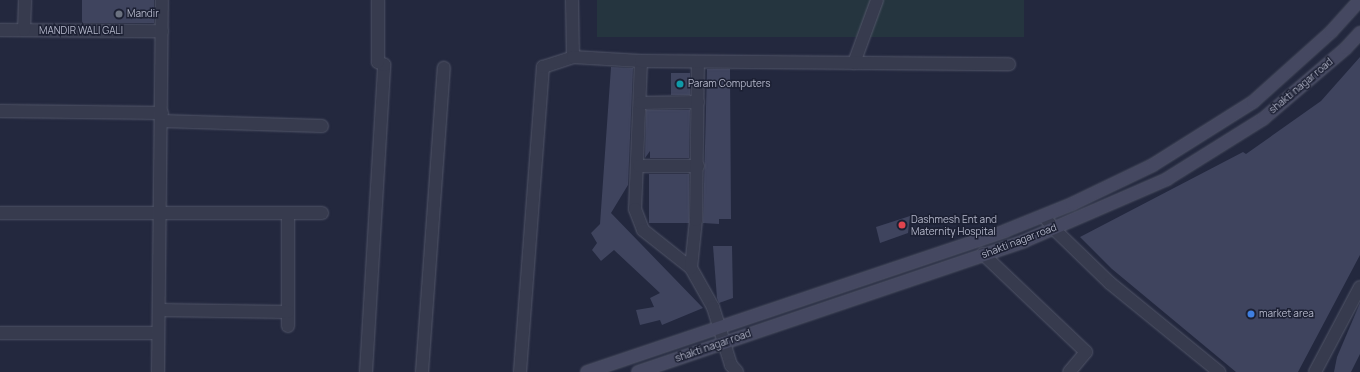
<!DOCTYPE html>
<html>
<head>
<meta charset="utf-8">
<style>
  body { margin:0 }
  #map { position:relative; width:1360px; height:372px; overflow:hidden; background:#23283e; font-family:Manrope,sans-serif }
  div>[style] { position:absolute }
  .green>* { inset:0; background:#25353f; transform-origin:0 0 }
  .building>* { inset:0; background:#3f445e; transform-origin:0 0 }
  .roads { filter:drop-shadow(0 0 1px #525669) drop-shadow(0 0 1px #525669) }
  .minor>* { height:12px; margin:-6px; padding:0 6px; transform-origin:6px; border-radius:6px; background:#373b4e }
  .tertiary>* { height:12px; margin:-6px; padding:0 6px; transform-origin:6px; border-radius:6px; background:#373b4e }
  .secondary>* { height:12px; margin:-6px; padding:0 6px; transform-origin:6px; border-radius:6px; background:#454861 }
  .dots>* { width:11px; height:11px; translate:-50% -50%; box-sizing:border-box; border:2px solid #1c2033; border-radius:50% }
  span { translate:-50% -50%; white-space:nowrap; text-align:center; line-height:1.15; -webkit-text-stroke:3px #1c2033; paint-order:stroke }
  .poi-label { font-size:10px; color:#b3b6c9 }
  .left { translate:0 -50%; text-align:left }
  .street-label { font-size:10px; color:#b3b6c9 }
</style>
</head>
<body>
<div id="map">
  <div class="green">
    <i style="left:597px;top:0;width:427px;height:37px"></i>
  </div>
  <div class="building">
    <i style="left:82px;top:0;width:72px;height:23px"></i>
    <i style="clip-path:polygon(1360px 57px,1360px 255px,1298px 372px,1236px 372px,1112px 269px,1080px 237px,1243px 152px,1246px 154px,1321px 101px)"></i>
    <i style="clip-path:polygon(611px 67px,633px 68px,628px 185px,611px 213px,703px 308px,662px 325px,660px 320px,640px 325px,636px 310px,654px 307px,650px 298px,660px 293px,614px 250px,601px 261px,592px 250px,597px 243px,591px 233px,600px 224px)"></i>
    <i style="clip-path:polygon(707px 69px,730px 69px,731px 219px,719px 219px,719px 224px,703px 223px)"></i>
    <i style="left:671px;top:73px;width:19px;height:22px"></i>
    <i style="clip-path:polygon(646px 110px,690px 110px,689px 158px,650px 158px,650px 151px,645px 158px)"></i>
    <i style="left:649px;top:174px;width:40px;height:49px"></i>
    <i style="clip-path:polygon(910px 216px,908px 233px,880px 243px,876px 227px)"></i>
    <i style="clip-path:polygon(713px 246px,732px 246px,733px 298px,719px 303px,717px 298px)"></i>
    <i style="clip-path:polygon(1360px 303px,1360px 354px,1351px 372px,1334px 372px,1337px 357px)"></i>
  </div>
  <div class="roads">
    <div class="minor">
      <i style="left:572px;top:0;width:57px;rotate:89deg"></i>
      <i style="left:0;top:30px;width:162px;rotate:0.4deg"></i>
      <i style="left:24px;top:30px;width:30px;rotate:-88deg"></i>
      <i style="left:641px;top:61px;width:148px;rotate:92.3deg"></i>
      <i style="left:635px;top:209px;width:22px;rotate:69deg"></i>
      <i style="left:643px;top:230px;width:61px;rotate:38.4deg"></i>
      <i style="left:691px;top:268px;width:45px;rotate:60.6deg"></i>
      <i style="left:713px;top:307px;width:61px;rotate:72.8deg"></i>
      <i style="left:731px;top:365px;width:9px;rotate:49deg"></i>
      <i style="left:854px;top:63px;width:67px;rotate:-69.9deg"></i>
      <i style="left:640px;top:103px;width:58px;rotate:-1deg"></i>
      <i style="left:0;top:111px;width:162px;rotate:0.7deg"></i>
      <i style="left:162px;top:121px;width:160px;rotate:1.8deg"></i>
      <i style="left:639px;top:166px;width:59px"></i>
      <i style="left:0;top:213px;width:322px"></i>
      <i style="left:288px;top:213px;width:113px;rotate:90deg"></i>
      <i style="left:983px;top:254px;width:142px;rotate:43.6deg"></i>
      <i style="left:1086px;top:352px;width:26px;rotate:130deg"></i>
      <i style="left:691px;top:268px;width:48px;rotate:-84.1deg"></i>
      <i style="left:696px;top:220px;width:158px;rotate:-89.3deg"></i>
      <i style="left:159px;top:310px;width:129px;rotate:0.9deg"></i>
      <i style="left:0;top:333px;width:158px"></i>
      <i style="left:158px;top:372px;width:372px;rotate:-89.4deg"></i>
      <i style="left:366px;top:372px;width:308px;rotate:-86.6deg"></i>
      <i style="left:384px;top:65px;width:7px;rotate:-153deg"></i>
      <i style="left:378px;top:62px;width:62px;rotate:-90deg"></i>
      <i style="left:422px;top:372px;width:305px;rotate:-85.9deg"></i>
      <i style="left:520px;top:372px;width:306px;rotate:-85.7deg"></i>
      <i style="left:543px;top:67px;width:32px;rotate:-18deg"></i>
      <i style="left:573px;top:57px;width:68px;rotate:3.4deg"></i>
      <i style="left:641px;top:61px;width:368px;rotate:0.5deg"></i>
    </div>
    <div class="tertiary">
      <i style="left:1044px;top:216px;width:15px;rotate:53deg"></i>
      <i style="left:1053px;top:228px;width:79px;rotate:44deg"></i>
      <i style="left:1110px;top:283px;width:141px;rotate:39.2deg"></i>
      <i style="left:1315px;top:372px;width:96px;rotate:-62.1deg"></i>
    </div>
    <div class="secondary">
      <i style="left:587px;top:372px;width:441px;rotate:-18.6deg"></i>
      <i style="left:1005px;top:231px;width:72px;rotate:-21.9deg"></i>
      <i style="left:1072px;top:204px;width:90px;rotate:-25.7deg"></i>
      <i style="left:1153px;top:165px;width:118px;rotate:-32.2deg"></i>
      <i style="left:1253px;top:102px;width:105px;rotate:-41.9deg"></i>
      <i style="left:1331px;top:32px;width:43px;rotate:-47.8deg"></i>
      <i style="left:638px;top:372px;width:408px;rotate:-18.7deg"></i>
      <i style="left:1024px;top:241px;width:156px;rotate:-23.4deg"></i>
      <i style="left:1167px;top:179px;width:113px;rotate:-32deg"></i>
      <i style="left:1263px;top:119px;width:109px;rotate:-40.5deg"></i>
      <i style="left:1346px;top:48px;width:21px;rotate:-47deg"></i>
    </div>
  </div>
  <div class="dots">
    <i style="left:119px;top:14px;background:#6b7280"></i>
    <i style="left:680px;top:84px;background:#0f9aa8"></i>
    <i style="left:902px;top:225px;background:#e0444e"></i>
    <i style="left:1251px;top:314px;background:#3f7fe0"></i>
  </div>
  <div class="poi-label">
    <span class="left" style="left:127px;top:14px">Mandir</span>
    <span class="left" style="left:688px;top:84px">Param Computers</span>
    <span class="left" style="left:911px;top:225px">Dashmesh Ent and<br>Maternity Hospital</span>
    <span class="left" style="left:1259px;top:314px">market area</span>
  </div>
  <div class="street-label">
    <span style="left:81px;top:31px">MANDIR WALI GALI</span>
    <span style="left:1301px;top:86px;rotate:-40deg">shakti nagar road</span>
    <span style="left:1019px;top:241px;rotate:-21deg">shakti nagar road</span>
    <span style="left:713px;top:346px;rotate:-19deg">shakti nagar road</span>
  </div>
</div>
</body>
</html>
